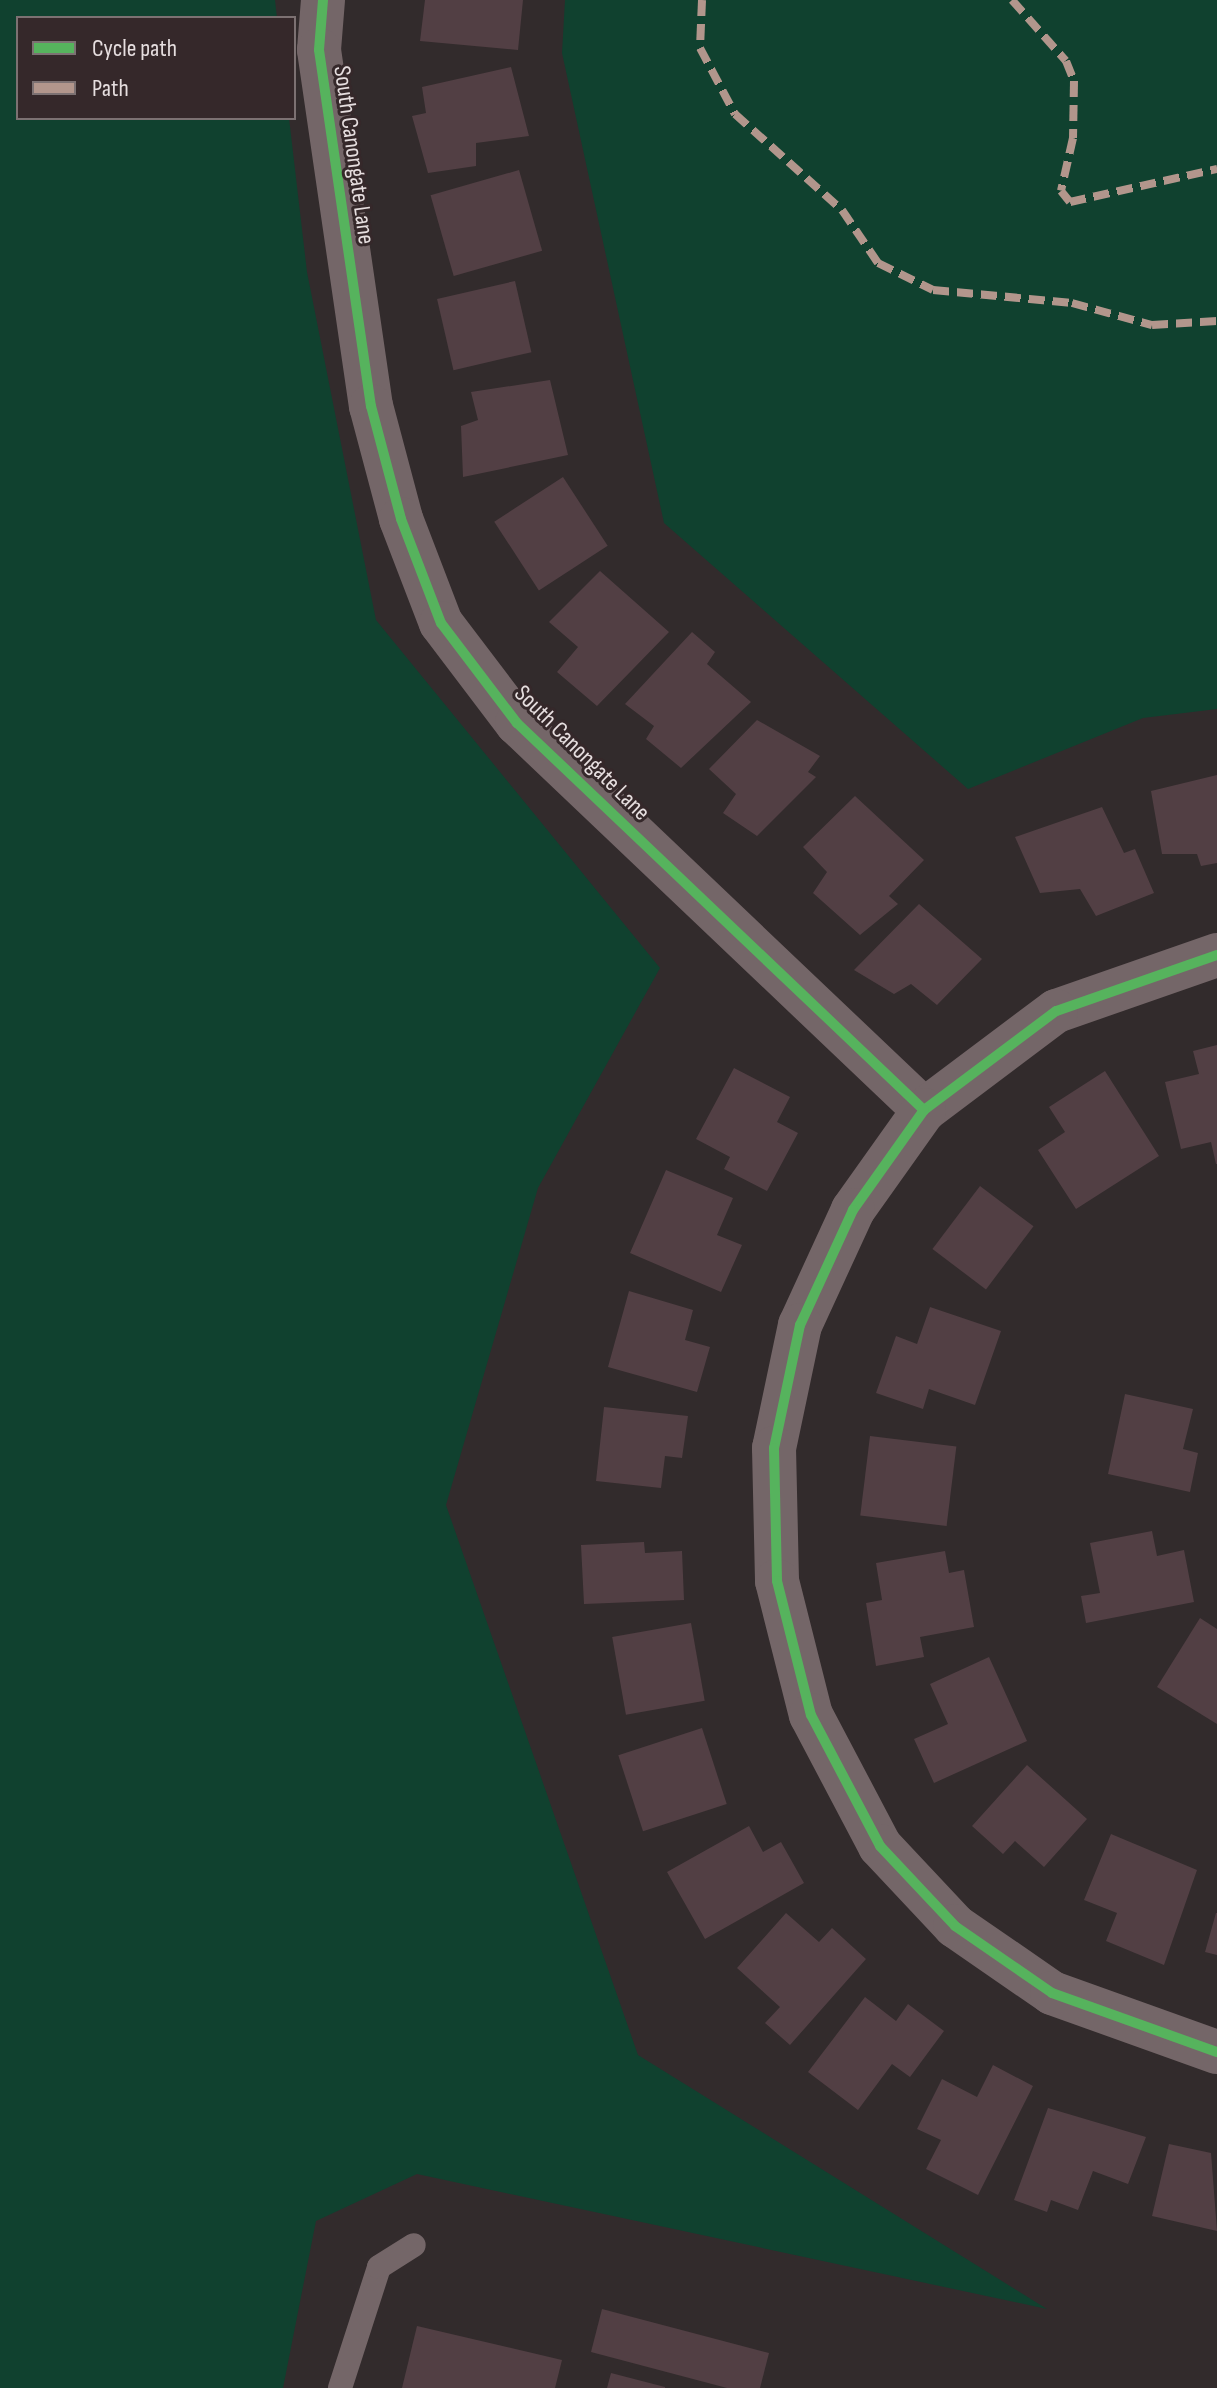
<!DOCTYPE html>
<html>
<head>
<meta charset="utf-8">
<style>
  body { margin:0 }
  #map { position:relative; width:1217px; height:2388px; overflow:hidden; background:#322b2c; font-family:"Sofia Sans Condensed",sans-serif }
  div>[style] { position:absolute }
  .green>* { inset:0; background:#10412f }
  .building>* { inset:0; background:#523f44; transform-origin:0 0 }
  .service>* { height:24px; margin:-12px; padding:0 12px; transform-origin:12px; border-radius:12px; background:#746668 }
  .minor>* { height:44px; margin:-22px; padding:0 22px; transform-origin:22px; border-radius:22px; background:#746668 }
  .quiet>* { height:8px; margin-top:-4px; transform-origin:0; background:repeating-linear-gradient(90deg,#b2968c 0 16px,transparent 0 24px) }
  .cycleway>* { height:10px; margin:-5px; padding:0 5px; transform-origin:5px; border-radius:5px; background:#56b35d }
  span { translate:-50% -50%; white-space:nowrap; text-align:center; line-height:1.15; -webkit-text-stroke:6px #35282a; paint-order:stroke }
  .street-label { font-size:24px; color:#e6dedf }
  .legend { position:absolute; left:16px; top:16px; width:280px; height:104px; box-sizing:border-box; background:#35282a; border:2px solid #7c7172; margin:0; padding:10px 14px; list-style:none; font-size:24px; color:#e6dedf }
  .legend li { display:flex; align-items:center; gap:16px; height:40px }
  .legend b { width:40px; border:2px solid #7c7172 }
</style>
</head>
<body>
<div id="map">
  <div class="green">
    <i style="clip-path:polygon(0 0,275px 0,277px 18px,18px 18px,18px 118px,289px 118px,307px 272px,376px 620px,660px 968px,538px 1188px,446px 1505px,638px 2055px,1047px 2309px,417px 2174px,316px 2221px,283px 2388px,0 2388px)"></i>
    <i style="clip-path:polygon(565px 0,1217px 0,1217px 709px,1143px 718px,968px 789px,664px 523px,562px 53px)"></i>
  </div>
  <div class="building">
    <i style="clip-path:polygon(425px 0,523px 0,518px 50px,420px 41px)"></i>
    <i style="clip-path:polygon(511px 67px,529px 136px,476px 143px,476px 166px,428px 173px,412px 116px,426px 113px,422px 87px)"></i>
    <i style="left:519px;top:170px;width:84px;height:92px;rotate:74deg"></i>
    <i style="left:515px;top:281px;width:73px;height:80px;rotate:77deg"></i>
    <i style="clip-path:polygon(550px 380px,568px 455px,463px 477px,461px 426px,478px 420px,471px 392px)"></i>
    <i style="left:563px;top:477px;width:82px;height:82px;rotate:57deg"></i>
    <i style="clip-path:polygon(600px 571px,669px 632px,597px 706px,557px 672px,578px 647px,549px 622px)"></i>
    <i style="clip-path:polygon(692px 632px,715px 652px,707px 664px,751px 702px,681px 768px,646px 739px,654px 726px,625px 704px)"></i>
    <i style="clip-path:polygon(757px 720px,820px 756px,808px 772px,816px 777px,757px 836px,723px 813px,736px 794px,709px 769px)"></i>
    <i style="clip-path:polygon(1217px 775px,1217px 863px,1201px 866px,1197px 854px,1162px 854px,1151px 791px)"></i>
    <i style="clip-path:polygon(855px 796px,924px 860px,889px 896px,898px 904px,860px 935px,813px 893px,827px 872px,803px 847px)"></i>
    <i style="clip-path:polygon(1102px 807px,1124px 853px,1135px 849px,1154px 893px,1096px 916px,1080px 889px,1040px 893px,1015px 837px)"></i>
    <i style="clip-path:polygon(919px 904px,982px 959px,937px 1005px,911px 984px,894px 994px,854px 970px)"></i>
    <i style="clip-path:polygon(1217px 1045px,1217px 1164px,1216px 1164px,1211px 1142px,1181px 1149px,1165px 1082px,1199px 1074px,1193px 1051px)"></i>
    <i style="clip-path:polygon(734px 1068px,790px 1097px,777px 1122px,798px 1133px,767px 1191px,724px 1169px,730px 1157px,696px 1139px)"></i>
    <i style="clip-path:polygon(1105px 1071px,1159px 1156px,1076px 1209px,1038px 1150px,1065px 1132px,1049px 1107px)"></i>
    <i style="clip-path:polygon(666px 1170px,733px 1198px,717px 1235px,742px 1245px,721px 1292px,630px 1253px)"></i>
    <i style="left:980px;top:1186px;width:67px;height:79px;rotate:37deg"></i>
    <i style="clip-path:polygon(629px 1291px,693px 1310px,685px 1340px,710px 1347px,697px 1392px,608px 1367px)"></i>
    <i style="clip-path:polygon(930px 1307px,1001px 1331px,975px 1405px,929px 1389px,923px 1409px,876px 1393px,896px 1336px,917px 1344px)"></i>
    <i style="clip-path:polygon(1125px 1394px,1193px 1409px,1183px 1449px,1198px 1453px,1190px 1492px,1108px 1474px)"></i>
    <i style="clip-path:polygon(604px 1407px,688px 1416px,682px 1458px,665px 1456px,661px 1488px,596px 1481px)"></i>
    <i style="left:870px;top:1436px;width:87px;height:80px;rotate:7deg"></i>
    <i style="clip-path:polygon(1152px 1531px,1157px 1556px,1184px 1550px,1194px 1602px,1086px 1623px,1081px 1596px,1100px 1593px,1090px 1543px)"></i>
    <i style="clip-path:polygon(644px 1542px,645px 1553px,682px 1551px,684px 1600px,584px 1604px,581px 1545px)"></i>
    <i style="clip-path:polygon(945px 1551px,949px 1573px,964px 1570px,974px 1627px,920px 1637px,924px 1657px,876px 1666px,866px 1603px,882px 1600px,876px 1563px)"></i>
    <i style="clip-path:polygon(1200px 1618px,1217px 1629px,1217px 1724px,1157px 1687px)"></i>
    <i style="left:691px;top:1623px;width:79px;height:80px;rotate:80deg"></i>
    <i style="clip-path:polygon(989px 1657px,1027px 1741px,934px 1783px,914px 1739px,948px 1724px,930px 1684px)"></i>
    <i style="left:702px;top:1728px;width:80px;height:88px;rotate:72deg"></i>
    <i style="clip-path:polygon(1027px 1765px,1087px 1819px,1044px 1867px,1015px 1841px,1003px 1854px,972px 1826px)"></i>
    <i style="clip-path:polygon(749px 1826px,763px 1852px,781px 1842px,804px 1883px,705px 1939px,667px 1872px)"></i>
    <i style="clip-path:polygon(1111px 1834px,1197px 1870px,1164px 1965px,1106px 1941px,1117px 1913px,1084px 1900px)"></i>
    <i style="clip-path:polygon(786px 1913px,819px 1942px,832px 1928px,866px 1959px,790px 2045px,765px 2023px,780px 2007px,737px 1968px)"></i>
    <i style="clip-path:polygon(1216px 1913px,1217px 1913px,1217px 1955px,1205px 1952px)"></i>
    <i style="clip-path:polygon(865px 1997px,896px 2021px,908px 2004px,944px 2031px,910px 2077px,892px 2064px,858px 2110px,808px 2072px)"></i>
    <i style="clip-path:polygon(993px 2065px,1033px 2086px,978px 2195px,926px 2169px,941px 2140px,917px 2129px,942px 2079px,977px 2097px)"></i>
    <i style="clip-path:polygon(1048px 2108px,1146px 2137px,1128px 2184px,1093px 2171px,1078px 2210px,1051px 2200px,1047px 2212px,1014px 2200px)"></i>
    <i style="clip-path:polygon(1169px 2144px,1211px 2153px,1217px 2231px,1152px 2216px)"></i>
    <i style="clip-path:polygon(602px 2309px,769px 2353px,760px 2388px,727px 2388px,591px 2352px)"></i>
    <i style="clip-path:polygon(417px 2326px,562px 2360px,555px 2388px,402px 2388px)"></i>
    <i style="clip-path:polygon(611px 2373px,665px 2387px,665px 2388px,607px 2388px)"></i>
  </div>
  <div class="service">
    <i style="left:340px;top:2388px;width:127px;rotate:-72.1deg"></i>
    <i style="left:379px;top:2267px;width:41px;rotate:-32.2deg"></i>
  </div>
  <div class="minor">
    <i style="left:323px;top:0;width:50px;rotate:94.6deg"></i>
    <i style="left:319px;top:50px;width:360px;rotate:81.7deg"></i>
    <i style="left:371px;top:406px;width:117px;rotate:75.1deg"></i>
    <i style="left:401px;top:519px;width:111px;rotate:69deg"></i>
    <i style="left:441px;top:623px;width:126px;rotate:52.8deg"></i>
    <i style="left:517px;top:723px;width:562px;rotate:43.56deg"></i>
    <i style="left:1217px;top:955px;width:170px;rotate:160.8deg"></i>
    <i style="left:1056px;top:1011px;width:165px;rotate:143.1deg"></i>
    <i style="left:924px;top:1110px;width:123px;rotate:125.4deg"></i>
    <i style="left:853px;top:1210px;width:127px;rotate:114.7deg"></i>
    <i style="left:800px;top:1325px;width:126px;rotate:101.9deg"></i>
    <i style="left:774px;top:1448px;width:133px;rotate:88.7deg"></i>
    <i style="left:777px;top:1581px;width:138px;rotate:75.8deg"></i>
    <i style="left:811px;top:1715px;width:148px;rotate:62.2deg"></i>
    <i style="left:880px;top:1846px;width:110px;rotate:46.8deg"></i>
    <i style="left:955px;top:1926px;width:118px;rotate:34.6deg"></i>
    <i style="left:1052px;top:1993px;width:175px;rotate:19.7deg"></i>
  </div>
  <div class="quiet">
    <i style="left:702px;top:0;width:48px;rotate:92.4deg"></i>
    <i style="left:700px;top:48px;width:75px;rotate:62.1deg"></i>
    <i style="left:735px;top:114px;width:144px;rotate:41.9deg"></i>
    <i style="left:842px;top:210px;width:64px;rotate:55.8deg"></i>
    <i style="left:878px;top:263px;width:61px;rotate:26.1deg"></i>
    <i style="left:933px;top:290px;width:140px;rotate:5.3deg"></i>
    <i style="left:1072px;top:303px;width:83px;rotate:15.4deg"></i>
    <i style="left:1152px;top:325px;width:65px;rotate:-3.5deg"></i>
    <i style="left:1012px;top:0;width:81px;rotate:48.5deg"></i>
    <i style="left:1066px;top:61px;width:22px;rotate:68deg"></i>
    <i style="left:1074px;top:81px;width:57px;rotate:91deg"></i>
    <i style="left:1073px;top:138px;width:54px;rotate:102.8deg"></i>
    <i style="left:1061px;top:191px;width:14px;rotate:51deg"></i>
    <i style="left:1070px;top:202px;width:151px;rotate:-12.7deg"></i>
  </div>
  <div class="cycleway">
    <i style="left:323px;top:0;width:50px;rotate:94.6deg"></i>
    <i style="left:319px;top:50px;width:360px;rotate:81.7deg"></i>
    <i style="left:371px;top:406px;width:117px;rotate:75.1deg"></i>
    <i style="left:401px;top:519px;width:111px;rotate:69deg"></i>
    <i style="left:441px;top:623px;width:126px;rotate:52.8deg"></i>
    <i style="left:517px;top:723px;width:562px;rotate:43.56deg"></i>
    <i style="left:1217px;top:955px;width:170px;rotate:160.8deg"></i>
    <i style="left:1056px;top:1011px;width:165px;rotate:143.1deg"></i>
    <i style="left:924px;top:1110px;width:123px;rotate:125.4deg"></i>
    <i style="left:853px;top:1210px;width:127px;rotate:114.7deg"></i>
    <i style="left:800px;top:1325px;width:126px;rotate:101.9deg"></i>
    <i style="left:774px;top:1448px;width:133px;rotate:88.7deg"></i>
    <i style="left:777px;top:1581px;width:138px;rotate:75.8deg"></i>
    <i style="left:811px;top:1715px;width:148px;rotate:62.2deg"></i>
    <i style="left:880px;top:1846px;width:110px;rotate:46.8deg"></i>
    <i style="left:955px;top:1926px;width:118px;rotate:34.6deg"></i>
    <i style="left:1052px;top:1993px;width:175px;rotate:19.7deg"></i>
  </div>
  <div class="street-label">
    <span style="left:354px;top:155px;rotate:82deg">South Canongate Lane</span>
    <span style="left:582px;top:753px;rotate:45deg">South Canongate Lane</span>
  </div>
  <ul class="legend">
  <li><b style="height:10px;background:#56b35d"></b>Cycle path</li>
  <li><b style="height:10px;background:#b2968c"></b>Path</li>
  </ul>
</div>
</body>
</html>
